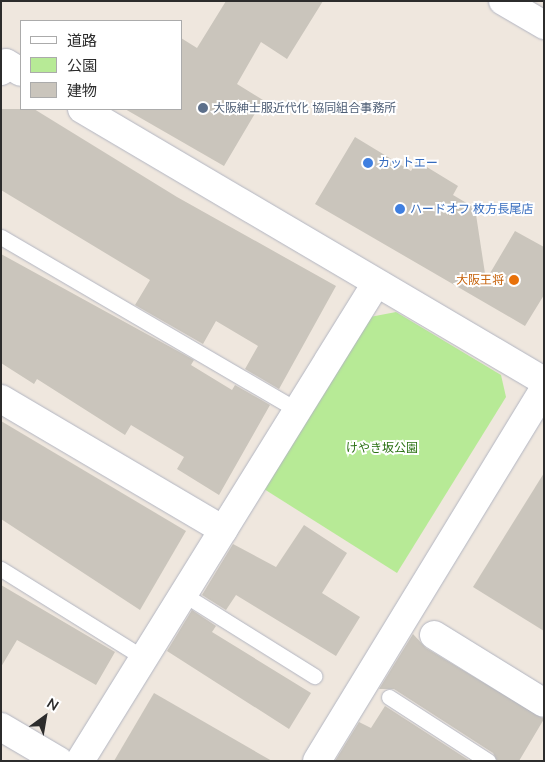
<!DOCTYPE html>
<html>
<head>
<meta charset="utf-8">
<style>
  body { margin:0 }
  #map { position:relative; width:545px; height:762px; overflow:hidden; background:#efe7de; font-family:Mulish,"Noto Sans JP",sans-serif }
  div>[style] { position:absolute }
  .green>* { inset:0; background:#b7ea96 }
  .building>* { inset:0; background:#cac5bc }
  .roads { filter:drop-shadow(0 0 1px #b2b5c1) drop-shadow(0 0 1px #b2b5c1) }
  .service>* { height:15px; margin:-7.5px; padding:0 7.5px; transform-origin:7.5px; border-radius:7.5px; background:#fff }
  .minor>* { height:28px; margin:-14px; padding:0 14px; transform-origin:14px; border-radius:14px; background:#fff }
  .tertiary>* { height:28px; margin:-14px; padding:0 14px; transform-origin:14px; border-radius:14px; background:#fff }
  .secondary>* { height:28px; margin:-14px; padding:0 14px; transform-origin:14px; border-radius:14px; background:#fff }
  .dots>* { width:14px; height:14px; translate:-50% -50%; box-sizing:border-box; border:2px solid #fff; border-radius:50% }
  span { translate:-50% -50%; white-space:nowrap; text-align:center; line-height:1.15; -webkit-text-stroke:4px #fff; paint-order:stroke }
  .service-label { font-size:12px; color:#4e5e75 }
  .left { translate:0 -50%; text-align:left }
  .shop-label { font-size:12px; color:#366cbe }
  .food-label { font-size:12px; color:#c56008 }
  .right { translate:-100% -50%; text-align:right }
  .park-label { font-size:12px; color:#2c7214 }
  .frame { position:absolute; inset:0; border:2px solid #2c2c2c; pointer-events:none }
  .legend { position:absolute; left:20px; top:20px; width:162px; height:90px; box-sizing:border-box; background:#fff; border:1px solid #ababab; margin:0; padding:6px 9px; list-style:none; font-size:15px; color:#2c2c2c }
  .legend li { display:flex; align-items:center; gap:10px; height:25px }
  .legend b { width:25px; border:1px solid #ababab }
  .north { position:absolute; left:20px; top:692px; width:50px; height:50px; -webkit-text-stroke:4px #fff; paint-order:stroke; rotate:32deg; font-size:14px; font-weight:700; line-height:20px; text-align:center; color:#2c2c2c }
  .north::after { content:''; display:block; margin:auto; width:18px; height:22px; background:#2c2c2c; clip-path:polygon(50% 0,100% 100%,50% 72%,0 100%) }
</style>
</head>
<body>
<div id="map">
  <div class="green">
    <i style="clip-path:polygon(396px 312px,501px 375px,506px 397px,397px 573px,264px 489px,370px 317px)"></i>
  </div>
  <div class="building">
    <i style="clip-path:polygon(226px 1px,323px 1px,287px 59px,261px 42px,237px 84px,263px 100px,224px 166px,125px 109px,181px 109px,181px 38px,197px 48px)"></i>
    <i style="clip-path:polygon(1px 109px,34px 109px,177px 197px,336px 286px,279px 389px,245px 369px,258px 346px,216px 321px,203px 344px,135px 305px,150px 280px,1px 190px)"></i>
    <i style="clip-path:polygon(355px 137px,411px 171px,417px 161px,458px 186px,453px 195px,475px 208px,486px 280px,515px 231px,544px 247px,544px 295px,525px 326px,315px 204px)"></i>
    <i style="clip-path:polygon(1px 254px,194px 360px,191px 365px,232px 390px,235px 385px,270px 405px,219px 495px,177px 469px,184px 457px,131px 425px,125px 435px,37px 379px,34px 384px,1px 363px)"></i>
    <i style="clip-path:polygon(1px 421px,186px 531px,140px 610px,1px 519px)"></i>
    <i style="clip-path:polygon(544px 473px,544px 631px,473px 587px)"></i>
    <i style="clip-path:polygon(304px 525px,347px 553px,322px 593px,360px 617px,336px 656px,236px 595px,226px 610px,202px 595px,233px 544px,276px 567px)"></i>
    <i style="clip-path:polygon(1px 585px,115px 652px,96px 685px,17px 640px,1px 667px)"></i>
    <i style="clip-path:polygon(192px 610px,216px 626px,212px 632px,311px 693px,289px 729px,167px 651px)"></i>
    <i style="clip-path:polygon(413px 634px,426px 648px,544px 719px,519px 761px,497px 761px,493px 753px,394px 689px,379px 689px)"></i>
    <i style="clip-path:polygon(154px 693px,272px 761px,114px 761px)"></i>
    <i style="clip-path:polygon(385px 706px,470px 761px,335px 761px,359px 722px,371px 728px)"></i>
  </div>
  <div class="roads">
    <div class="service">
      <i style="left:1px;top:237px;width:343px;rotate:30.3deg"></i>
      <i style="left:1px;top:569px;width:168px;rotate:31.9deg"></i>
      <i style="left:183px;top:594px;width:155px;rotate:32deg"></i>
      <i style="left:389px;top:697px;width:118px;rotate:32.9deg"></i>
    </div>
    <div class="minor">
      <i style="left:1px;top:71px;width:9px;rotate:-58deg"></i>
      <i style="left:6px;top:63px;width:17px;rotate:31deg"></i>
      <i style="left:82px;top:109px;width:536px;rotate:30.49deg"></i>
      <i style="left:1px;top:399px;width:258px;rotate:30.5deg"></i>
      <i style="left:434px;top:635px;width:129px;rotate:31.7deg"></i>
      <i style="left:1px;top:727px;width:67px;rotate:30.4deg"></i>
      <i style="left:80px;top:761px;width:560px;rotate:-58.21deg"></i>
    </div>
    <div class="tertiary">
      <i style="left:317px;top:761px;width:436px;rotate:-58.6deg"></i>
    </div>
    <div class="secondary">
      <i style="left:503px;top:1px;width:48px;rotate:30.3deg"></i>
    </div>
  </div>
  <div class="dots">
    <i style="left:203px;top:108px;background:#5c6f8a"></i>
    <i style="left:368px;top:163px;background:#3f7fe0"></i>
    <i style="left:400px;top:209px;background:#3f7fe0"></i>
    <i style="left:514px;top:280px;background:#e8710a"></i>
  </div>
  <div class="service-label">
    <span class="left" style="left:213px;top:108px">大阪紳士服近代化 協同組合事務所</span>
  </div>
  <div class="shop-label">
    <span class="left" style="left:378px;top:163px">カットエー</span>
    <span class="left" style="left:410px;top:209px">ハードオフ 枚方長尾店</span>
  </div>
  <div class="food-label">
    <span class="right" style="left:504px;top:280px">大阪王将</span>
  </div>
  <div class="park-label">
    <span style="left:382px;top:448px">けやき坂公園</span>
  </div>
  <div class="frame"></div>
  <ul class="legend">
  <li><b style="height:6px;background:#fff"></b>道路</li>
  <li><b style="height:14px;background:#b7ea96"></b>公園</li>
  <li><b style="height:14px;background:#cac5bc"></b>建物</li>
  </ul>
  <div class="north">N</div>
</div>
</body>
</html>
